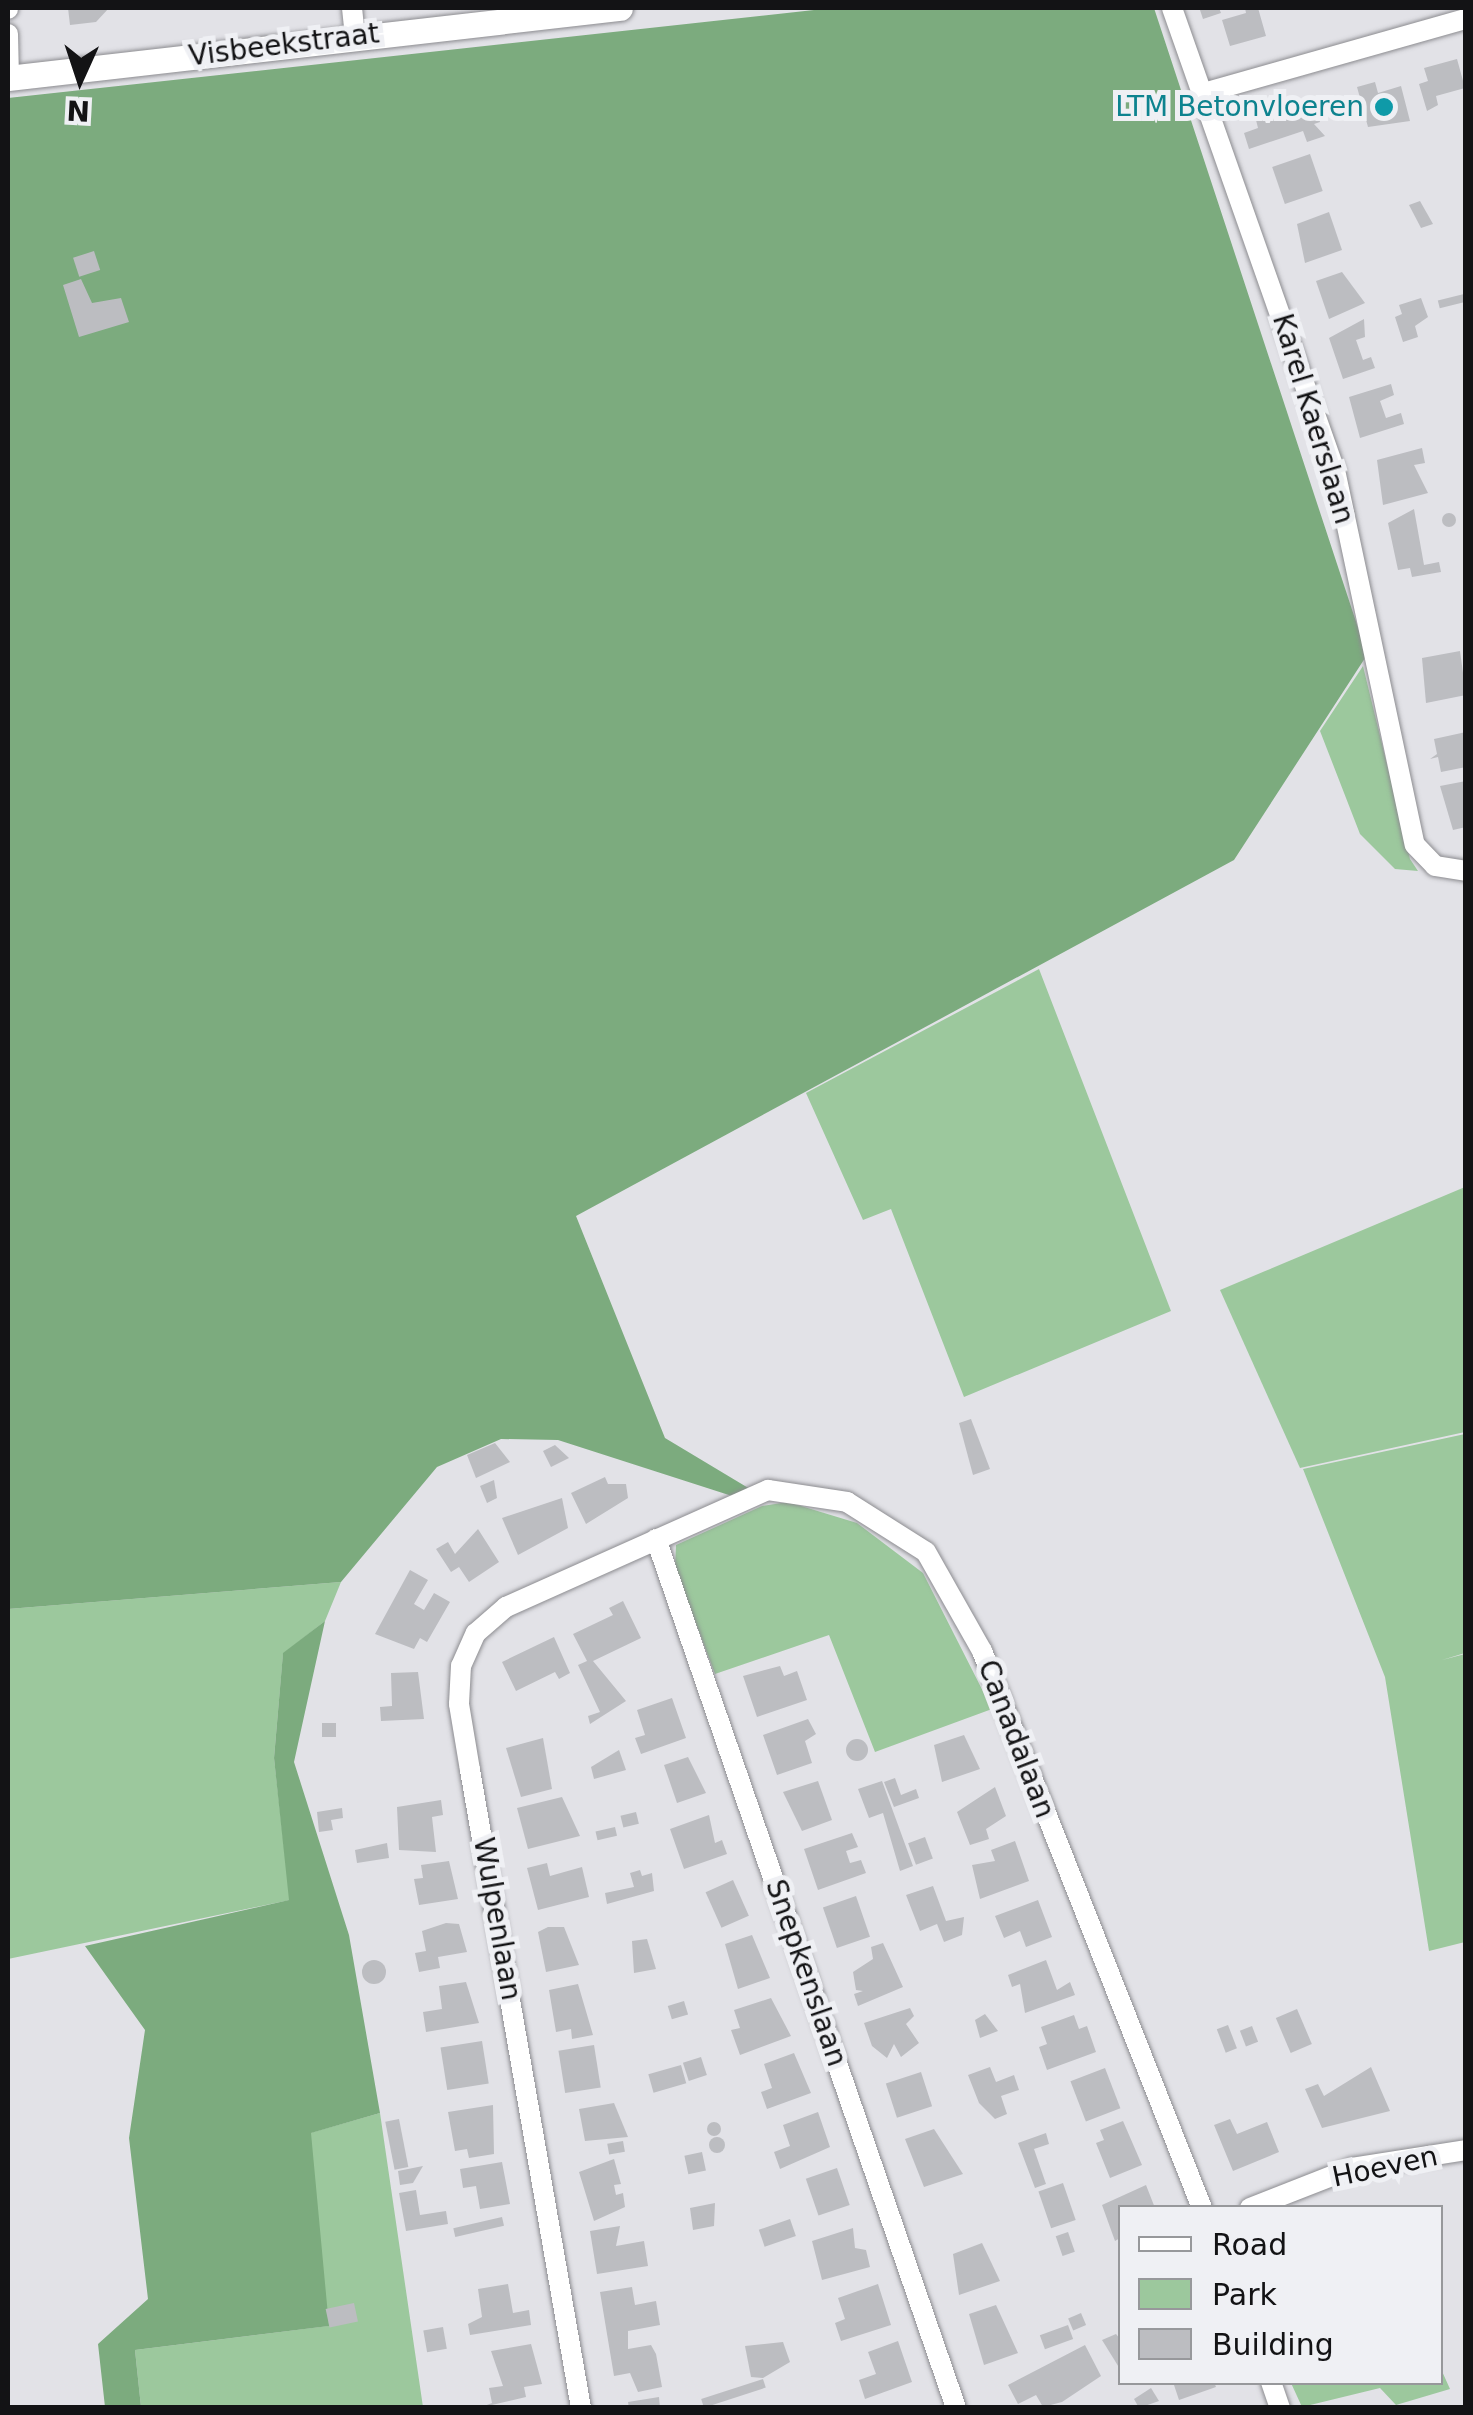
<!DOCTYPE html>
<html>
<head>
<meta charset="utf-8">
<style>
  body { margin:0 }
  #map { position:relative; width:1473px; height:2415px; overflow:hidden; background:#e2e2e7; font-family:"DejaVu Sans",sans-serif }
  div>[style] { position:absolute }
  .green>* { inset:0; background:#9cc89d }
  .forest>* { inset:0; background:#7cab7e }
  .building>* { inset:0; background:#bcbdc1; transform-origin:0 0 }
  .round { border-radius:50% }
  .roads { filter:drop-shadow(0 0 2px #8c8c90) drop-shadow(0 0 2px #8c8c90) }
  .minor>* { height:20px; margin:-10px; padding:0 10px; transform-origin:10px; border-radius:10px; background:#fff }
  .tertiary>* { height:25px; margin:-12.5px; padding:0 12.5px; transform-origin:12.5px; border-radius:12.5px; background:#fff }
  .dots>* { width:28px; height:28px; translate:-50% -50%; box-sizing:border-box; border:5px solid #eff0f4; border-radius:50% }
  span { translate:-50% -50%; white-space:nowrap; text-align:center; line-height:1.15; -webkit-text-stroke:10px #eff0f4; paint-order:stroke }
  .street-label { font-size:28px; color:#131315 }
  .culture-label { font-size:28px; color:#0d838f }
  .right { translate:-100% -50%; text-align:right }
  .frame { position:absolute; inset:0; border:10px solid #131315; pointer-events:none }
  .legend { position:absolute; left:1118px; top:2205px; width:325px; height:180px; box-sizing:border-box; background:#eff0f4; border:2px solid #97989b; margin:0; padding:12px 18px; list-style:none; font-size:30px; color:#131315 }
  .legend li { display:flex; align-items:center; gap:20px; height:50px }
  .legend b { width:50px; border:2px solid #97989b }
  .north { position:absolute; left:30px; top:30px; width:100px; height:100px; -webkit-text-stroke:8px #eff0f4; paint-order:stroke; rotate:183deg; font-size:28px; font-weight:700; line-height:40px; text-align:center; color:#131315 }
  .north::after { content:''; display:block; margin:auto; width:35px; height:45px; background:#131315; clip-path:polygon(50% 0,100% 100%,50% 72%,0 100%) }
</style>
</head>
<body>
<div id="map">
  <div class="green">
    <i style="clip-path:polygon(1363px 666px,1410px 859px,1418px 871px,1395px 869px,1360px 834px,1320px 731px)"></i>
    <i style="clip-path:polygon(1039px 969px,1171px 1311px,964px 1397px,891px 1209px,863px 1220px,806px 1093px)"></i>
    <i style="clip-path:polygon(1465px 1187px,1465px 1432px,1300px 1468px,1220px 1290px)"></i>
    <i style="clip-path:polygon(1465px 1434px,1465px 1653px,1442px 1660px,1465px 1654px,1465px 1942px,1429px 1951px,1385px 1677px,1303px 1469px)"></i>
    <i style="clip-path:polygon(788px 1502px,857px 1523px,923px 1573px,992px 1709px,875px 1752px,829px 1635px,715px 1674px,675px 1568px,676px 1545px,762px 1506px)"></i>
    <i style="clip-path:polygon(341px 1582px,325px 1621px,283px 1654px,274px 1758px,290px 1900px,8px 1959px,8px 1609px)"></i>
    <i style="clip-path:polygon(380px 2113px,423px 2407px,141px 2407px,135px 2350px,328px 2326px,310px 2133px)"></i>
    <i style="clip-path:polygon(1441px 2369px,1450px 2389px,1396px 2405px,1380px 2388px,1302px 2407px,1291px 2383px,1440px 2382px)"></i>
  </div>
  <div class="forest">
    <i style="clip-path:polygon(832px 8px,1154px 8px,1367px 655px,1234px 860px,576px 1216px,665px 1438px,750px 1489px,732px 1496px,558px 1440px,501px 1439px,437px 1467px,341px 1582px,8px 1609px,8px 98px)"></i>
    <i style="clip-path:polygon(325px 1621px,294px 1762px,349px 1935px,380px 2113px,311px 2133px,329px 2326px,135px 2350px,141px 2407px,105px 2407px,98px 2344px,148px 2299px,129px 2138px,145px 2030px,85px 1946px,289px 1900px,274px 1758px,283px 1653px)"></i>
  </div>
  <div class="building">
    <i style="clip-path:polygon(68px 8px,109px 8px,96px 22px,70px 25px)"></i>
    <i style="clip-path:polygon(1219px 8px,1221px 13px,1203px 19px,1200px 10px)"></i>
    <i style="clip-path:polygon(1245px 8px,1258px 8px,1266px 36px,1230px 46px,1222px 20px,1246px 13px)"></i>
    <i style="clip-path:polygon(1457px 59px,1465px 88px,1436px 96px,1438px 105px,1427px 111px,1419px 84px,1428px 81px,1424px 68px)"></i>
    <i style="clip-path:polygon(1375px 82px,1378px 93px,1401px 86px,1410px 121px,1368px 127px,1357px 87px)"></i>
    <i style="clip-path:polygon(1306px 103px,1318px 113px,1320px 122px,1314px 124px,1325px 136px,1307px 142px,1303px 131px,1249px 149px,1244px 133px,1258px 128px,1256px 120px)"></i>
    <i style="left:1310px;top:154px;width:39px;height:40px;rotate:71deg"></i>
    <i style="clip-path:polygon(1420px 201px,1433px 224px,1421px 228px,1409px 205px)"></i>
    <i style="clip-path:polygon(1329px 212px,1342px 250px,1305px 263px,1297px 224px)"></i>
    <i style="left:94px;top:251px;width:20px;height:22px;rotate:72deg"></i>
    <i style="clip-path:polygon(1342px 272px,1365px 303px,1329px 319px,1316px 281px)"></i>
    <i style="clip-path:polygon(81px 279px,92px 303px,121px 298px,129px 322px,79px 337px,63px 285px)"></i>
    <i style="left:1464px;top:294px;width:8px;height:27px;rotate:76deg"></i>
    <i style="clip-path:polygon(1421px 298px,1428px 317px,1415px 326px,1418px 337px,1403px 342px,1395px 317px,1402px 314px,1399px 305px)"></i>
    <i style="clip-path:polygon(1364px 319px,1365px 337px,1356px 340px,1363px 360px,1371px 357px,1375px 368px,1343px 379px,1329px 338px)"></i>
    <i style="clip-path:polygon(1391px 384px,1394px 395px,1380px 401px,1386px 418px,1401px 413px,1404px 424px,1360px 438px,1349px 397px)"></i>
    <i style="clip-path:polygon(1422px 448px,1425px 463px,1414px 465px,1428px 493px,1383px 505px,1377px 460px)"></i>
    <i style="clip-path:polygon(1414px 509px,1424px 565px,1439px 562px,1441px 572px,1412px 577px,1410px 568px,1398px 570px,1388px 523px)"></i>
    <i class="round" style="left:1442px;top:513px;width:14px;height:14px"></i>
    <i style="clip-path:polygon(1460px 651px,1466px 695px,1426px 703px,1422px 658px)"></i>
    <i style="clip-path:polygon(1466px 732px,1466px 767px,1441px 772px,1438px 757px,1430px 759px,1437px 754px,1434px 739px)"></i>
    <i style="clip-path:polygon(1466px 781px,1466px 827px,1453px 830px,1440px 786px)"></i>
    <i style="clip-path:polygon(971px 1419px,990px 1469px,973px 1475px,959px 1423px)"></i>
    <i style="clip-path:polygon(495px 1443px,510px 1462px,476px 1478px,467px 1455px)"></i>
    <i style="clip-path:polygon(555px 1445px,569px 1458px,551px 1467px,543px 1451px)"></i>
    <i style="clip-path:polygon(605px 1477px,608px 1484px,626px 1484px,628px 1498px,586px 1524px,571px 1493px)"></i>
    <i style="clip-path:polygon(494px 1480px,497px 1498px,487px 1503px,480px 1486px)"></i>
    <i style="clip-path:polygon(562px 1498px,568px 1528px,518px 1555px,502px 1518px)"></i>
    <i style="clip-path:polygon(478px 1529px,499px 1562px,469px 1582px,459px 1567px,451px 1572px,436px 1549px,448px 1542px,455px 1554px)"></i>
    <i style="clip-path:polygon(410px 1570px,428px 1580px,414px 1604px,424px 1610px,434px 1593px,450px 1602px,427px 1642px,420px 1638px,414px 1649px,375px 1634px)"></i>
    <i style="clip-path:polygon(623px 1601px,641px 1638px,593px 1661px,626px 1701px,590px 1724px,588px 1716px,600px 1712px,578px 1665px,587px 1661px,573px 1634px,613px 1615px,609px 1608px)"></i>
    <i style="clip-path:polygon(554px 1637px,570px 1673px,559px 1679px,555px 1672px,516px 1691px,502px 1662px)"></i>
    <i style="clip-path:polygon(780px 1666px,784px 1676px,797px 1671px,807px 1700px,757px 1717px,743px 1676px)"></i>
    <i style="clip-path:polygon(418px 1672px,424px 1719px,381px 1721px,380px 1707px,392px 1706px,391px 1673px)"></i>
    <i style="clip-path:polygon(672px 1698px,686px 1738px,641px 1754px,635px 1738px,645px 1735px,637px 1710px)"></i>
    <i style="clip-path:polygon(808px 1719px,816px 1734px,805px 1741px,812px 1763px,777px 1775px,763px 1735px)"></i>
    <i style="left:322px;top:1723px;width:14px;height:14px"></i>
    <i style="clip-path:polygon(964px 1735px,980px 1769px,942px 1782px,934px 1745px)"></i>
    <i style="clip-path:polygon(543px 1738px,552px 1789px,521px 1797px,506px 1748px)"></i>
    <i class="round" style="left:846px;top:1739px;width:22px;height:22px"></i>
    <i style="clip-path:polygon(619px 1750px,626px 1770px,594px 1779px,591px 1767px)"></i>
    <i style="clip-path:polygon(688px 1757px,706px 1793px,677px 1803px,664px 1765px)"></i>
    <i style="clip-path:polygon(895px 1778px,901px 1795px,916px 1789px,919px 1798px,894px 1807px,884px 1782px)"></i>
    <i style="clip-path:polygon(818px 1781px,832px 1820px,802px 1831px,783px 1792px)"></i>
    <i style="clip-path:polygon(882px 1781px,913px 1866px,900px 1871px,883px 1813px,869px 1818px,858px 1789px)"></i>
    <i style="clip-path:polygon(995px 1787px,1006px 1816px,986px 1829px,989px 1839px,970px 1845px,957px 1812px)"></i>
    <i style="clip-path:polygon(562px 1797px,580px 1836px,528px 1849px,517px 1808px)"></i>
    <i style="clip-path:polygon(441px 1800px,443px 1815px,432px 1817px,436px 1852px,399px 1850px,397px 1807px)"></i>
    <i style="clip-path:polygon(342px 1808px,343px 1818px,331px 1820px,333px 1830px,319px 1832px,317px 1812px)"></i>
    <i style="left:636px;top:1812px;width:12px;height:16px;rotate:76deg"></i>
    <i style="clip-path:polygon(709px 1815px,715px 1843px,722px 1840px,727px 1854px,684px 1869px,670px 1829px)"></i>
    <i style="left:615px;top:1827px;width:9px;height:20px;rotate:77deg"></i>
    <i style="clip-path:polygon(852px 1833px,858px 1847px,846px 1851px,850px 1863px,861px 1860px,866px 1873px,818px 1890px,804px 1849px)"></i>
    <i style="left:925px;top:1837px;width:23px;height:18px;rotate:70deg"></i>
    <i style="clip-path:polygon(1015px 1841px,1029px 1881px,980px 1899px,972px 1865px,995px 1861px,991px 1850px)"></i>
    <i style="clip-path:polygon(387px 1843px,389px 1858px,357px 1863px,355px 1850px)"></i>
    <i style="clip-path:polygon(449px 1861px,458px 1899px,419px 1905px,414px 1879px,423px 1878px,421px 1865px)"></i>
    <i style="clip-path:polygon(547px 1863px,550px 1876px,582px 1867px,589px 1897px,538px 1910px,527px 1868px)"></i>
    <i style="clip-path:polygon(640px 1870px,642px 1876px,652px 1873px,654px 1891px,607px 1904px,605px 1893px,634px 1887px,630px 1873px)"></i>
    <i style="left:733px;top:1880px;width:39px;height:30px;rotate:66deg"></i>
    <i style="clip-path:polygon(933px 1886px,946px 1921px,964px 1917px,962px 1935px,944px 1942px,937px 1924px,920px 1931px,906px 1895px)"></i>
    <i style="left:856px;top:1896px;width:43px;height:35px;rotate:71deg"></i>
    <i style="clip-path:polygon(1038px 1900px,1052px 1937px,1026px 1947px,1020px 1931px,1004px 1938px,995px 1916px)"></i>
    <i style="clip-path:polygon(446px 1923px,459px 1924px,467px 1952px,438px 1957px,440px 1968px,419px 1972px,415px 1953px,426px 1951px,422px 1931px)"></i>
    <i style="clip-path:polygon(548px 1927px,564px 1927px,579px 1965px,546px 1972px,538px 1932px)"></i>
    <i style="clip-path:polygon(752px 1935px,770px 1978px,738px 1989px,725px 1944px)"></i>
    <i style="clip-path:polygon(647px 1939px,656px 1969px,634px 1973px,632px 1941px)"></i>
    <i style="clip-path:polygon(883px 1943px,903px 1987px,858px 2006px,854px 1994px,863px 1991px,856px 1990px,853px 1972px,873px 1959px,871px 1947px)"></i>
    <i class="round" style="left:362px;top:1960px;width:24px;height:24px"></i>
    <i style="clip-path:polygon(1046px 1960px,1057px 1990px,1070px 1982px,1075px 1995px,1025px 2013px,1020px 1984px,1012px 1987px,1008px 1975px)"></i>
    <i style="clip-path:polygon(466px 1982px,479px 2023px,426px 2032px,423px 2012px,442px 2009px,439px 1986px)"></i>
    <i style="clip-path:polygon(578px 1984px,593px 2035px,572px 2039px,571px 2029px,556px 2032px,549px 1990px)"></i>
    <i style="clip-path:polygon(771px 1998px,791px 2036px,740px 2055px,731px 2030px,740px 2028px,734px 2010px)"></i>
    <i style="left:684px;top:2001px;width:14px;height:17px;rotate:73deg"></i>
    <i style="clip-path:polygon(910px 2008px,914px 2016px,906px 2024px,919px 2043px,901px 2057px,894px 2044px,887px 2058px,872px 2046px,864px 2023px)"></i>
    <i style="left:1297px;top:2009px;width:38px;height:23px;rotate:67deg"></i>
    <i style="clip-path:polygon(985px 2014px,998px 2031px,980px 2038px,975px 2020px)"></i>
    <i style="clip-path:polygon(1074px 2015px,1079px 2029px,1087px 2026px,1096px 2052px,1047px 2070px,1039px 2047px,1047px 2044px,1041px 2027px)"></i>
    <i style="left:1228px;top:2025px;width:25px;height:12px;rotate:69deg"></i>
    <i style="left:1252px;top:2026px;width:17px;height:13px;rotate:69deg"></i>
    <i style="left:482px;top:2041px;width:43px;height:42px;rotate:81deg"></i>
    <i style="left:594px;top:2045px;width:43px;height:36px;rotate:81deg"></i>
    <i style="clip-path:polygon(794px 2053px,811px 2093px,767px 2109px,761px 2092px,772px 2088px,764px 2064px)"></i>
    <i style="left:701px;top:2057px;width:19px;height:19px;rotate:72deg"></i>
    <i style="left:681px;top:2065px;width:19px;height:34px;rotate:74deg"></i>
    <i style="clip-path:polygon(990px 2067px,996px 2082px,1014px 2075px,1019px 2090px,1001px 2096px,1007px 2114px,995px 2119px,979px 2103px,968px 2075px)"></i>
    <i style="clip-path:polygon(1371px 2067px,1390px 2111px,1322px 2128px,1305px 2089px,1318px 2084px,1324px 2096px)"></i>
    <i style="left:1105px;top:2068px;width:43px;height:37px;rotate:69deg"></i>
    <i style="left:921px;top:2072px;width:36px;height:37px;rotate:72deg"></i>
    <i style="clip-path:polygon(614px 2103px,628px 2137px,585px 2141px,579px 2109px)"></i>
    <i style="clip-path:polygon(493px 2105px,494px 2154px,469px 2158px,467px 2149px,455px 2151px,448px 2112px)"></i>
    <i style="clip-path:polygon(818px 2112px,830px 2147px,780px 2169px,774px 2152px,790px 2146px,783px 2125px)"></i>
    <i style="left:399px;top:2119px;width:49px;height:14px;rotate:79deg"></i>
    <i style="clip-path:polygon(1230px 2119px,1237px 2134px,1267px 2122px,1279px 2152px,1233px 2171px,1214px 2125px)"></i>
    <i style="clip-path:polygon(1123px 2121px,1142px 2165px,1110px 2178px,1096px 2143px,1104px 2140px,1100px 2130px)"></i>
    <i class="round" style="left:707px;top:2122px;width:14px;height:14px"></i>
    <i style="clip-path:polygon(934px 2129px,963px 2174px,924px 2187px,905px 2139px)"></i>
    <i style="clip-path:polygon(1046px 2133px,1049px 2144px,1034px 2149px,1046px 2184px,1035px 2188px,1018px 2143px)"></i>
    <i class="round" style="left:709px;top:2137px;width:16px;height:16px"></i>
    <i style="left:623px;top:2141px;width:11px;height:16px;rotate:80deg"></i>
    <i style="left:702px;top:2152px;width:19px;height:18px;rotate:78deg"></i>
    <i style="clip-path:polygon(614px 2159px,621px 2184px,614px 2185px,616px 2195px,623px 2193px,625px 2207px,594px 2221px,579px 2172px)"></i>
    <i style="clip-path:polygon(502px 2162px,510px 2204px,480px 2209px,476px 2186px,463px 2188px,460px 2169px)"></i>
    <i style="clip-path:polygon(423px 2166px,413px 2183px,400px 2185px,398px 2171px)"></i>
    <i style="left:837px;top:2168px;width:39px;height:33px;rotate:71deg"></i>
    <i style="left:1063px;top:2183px;width:39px;height:26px;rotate:71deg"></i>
    <i style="clip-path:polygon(1146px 2185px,1155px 2208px,1120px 2208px,1120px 2238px,1115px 2241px,1102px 2205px)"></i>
    <i style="clip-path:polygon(416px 2190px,420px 2215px,446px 2211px,448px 2224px,406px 2231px,399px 2193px)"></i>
    <i style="clip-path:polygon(715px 2203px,714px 2226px,693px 2230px,690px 2208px)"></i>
    <i style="left:502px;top:2217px;width:9px;height:50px;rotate:77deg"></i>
    <i style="left:790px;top:2219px;width:18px;height:33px;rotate:71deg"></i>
    <i style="clip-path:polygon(620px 2226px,616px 2246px,644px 2241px,648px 2266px,597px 2274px,590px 2231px)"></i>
    <i style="clip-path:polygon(853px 2228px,855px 2248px,866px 2250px,870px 2267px,822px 2280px,812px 2241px)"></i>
    <i style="left:1068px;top:2232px;width:21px;height:13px;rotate:71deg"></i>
    <i style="clip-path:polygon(982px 2243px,1000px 2281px,959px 2295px,953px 2254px)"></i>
    <i style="clip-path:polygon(508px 2284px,513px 2313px,529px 2310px,531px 2325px,470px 2335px,468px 2324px,482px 2317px,478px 2289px)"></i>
    <i style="clip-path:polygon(878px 2284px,891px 2325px,841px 2341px,835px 2323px,845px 2319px,838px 2298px)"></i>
    <i style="clip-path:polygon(632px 2287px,635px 2305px,656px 2301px,660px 2325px,628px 2331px,628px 2349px,651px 2345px,656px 2354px,662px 2387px,638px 2392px,630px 2373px,614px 2376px,600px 2292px)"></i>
    <i style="left:354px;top:2303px;width:19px;height:29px;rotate:78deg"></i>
    <i style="clip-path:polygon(996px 2305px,1018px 2353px,984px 2365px,969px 2314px)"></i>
    <i style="left:1081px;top:2313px;width:13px;height:14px;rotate:67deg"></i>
    <i style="left:1068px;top:2325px;width:15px;height:30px;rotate:70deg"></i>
    <i style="left:443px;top:2327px;width:22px;height:20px;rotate:80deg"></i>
    <i style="clip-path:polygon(1116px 2334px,1120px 2339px,1120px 2369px,1102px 2340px)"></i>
    <i style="clip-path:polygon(898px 2341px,912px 2382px,865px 2399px,859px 2380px,876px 2374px,868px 2352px)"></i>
    <i style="clip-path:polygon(783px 2342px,790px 2362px,763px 2378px,751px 2377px,745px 2346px)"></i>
    <i style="clip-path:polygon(531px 2344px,542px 2384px,524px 2387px,526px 2397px,479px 2408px,492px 2403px,489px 2388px,503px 2386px,491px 2351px)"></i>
    <i style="clip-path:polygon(1085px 2345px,1101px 2376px,1062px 2402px,1043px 2407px,1036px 2395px,1018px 2404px,1008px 2385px)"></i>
    <i style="left:763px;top:2379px;width:9px;height:65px;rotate:72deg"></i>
    <i style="clip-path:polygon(1173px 2382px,1214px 2382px,1216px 2387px,1179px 2400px)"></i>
    <i style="clip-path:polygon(1151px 2388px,1159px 2401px,1139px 2408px,1134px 2399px)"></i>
    <i style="clip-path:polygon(659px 2397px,660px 2408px,629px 2408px,628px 2402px)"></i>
  </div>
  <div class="roads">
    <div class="minor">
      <i style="left:352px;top:8px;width:29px;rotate:84deg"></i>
      <i style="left:1172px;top:8px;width:490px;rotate:70.6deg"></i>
      <i style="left:1335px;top:470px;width:383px;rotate:78deg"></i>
      <i style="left:1415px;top:845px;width:29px;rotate:46deg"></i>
      <i style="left:1435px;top:866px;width:31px;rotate:9deg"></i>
      <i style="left:8px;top:9px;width:1px;rotate:-90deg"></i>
      <i style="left:8px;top:34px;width:44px;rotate:88.7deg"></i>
      <i style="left:1204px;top:93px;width:272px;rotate:-15.8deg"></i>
      <i style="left:656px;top:1539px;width:919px;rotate:70.95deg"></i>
      <i style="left:1250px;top:2208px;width:110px;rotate:-21.4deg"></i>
      <i style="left:1352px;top:2168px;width:115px;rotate:-9deg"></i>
      <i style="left:1271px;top:2382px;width:28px;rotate:71deg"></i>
      <i style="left:581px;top:2408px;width:648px;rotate:-99.87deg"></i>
      <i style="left:470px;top:1770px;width:67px;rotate:-99.5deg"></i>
      <i style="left:459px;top:1704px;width:38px;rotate:-87deg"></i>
      <i style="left:461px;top:1666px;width:36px;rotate:-66deg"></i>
      <i style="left:476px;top:1633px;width:40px;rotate:-41deg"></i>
      <i style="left:506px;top:1607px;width:287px;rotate:-24.1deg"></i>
      <i style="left:768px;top:1490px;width:80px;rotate:8.6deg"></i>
      <i style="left:847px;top:1502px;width:93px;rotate:32.3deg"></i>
      <i style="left:926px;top:1552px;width:114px;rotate:60.5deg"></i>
      <i style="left:982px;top:1651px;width:599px;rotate:68.45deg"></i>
    </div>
    <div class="tertiary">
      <i style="left:8px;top:78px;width:616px;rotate:-6.53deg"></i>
    </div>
  </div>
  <div class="dots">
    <i style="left:1384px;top:107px;background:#0f9aa8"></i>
  </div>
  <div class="street-label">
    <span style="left:284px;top:45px;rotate:-7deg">Visbeekstraat</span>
    <span style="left:1313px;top:419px;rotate:73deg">Karel Kaerslaan</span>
    <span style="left:1016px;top:1739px;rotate:69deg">Canadalaan</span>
    <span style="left:497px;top:1919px;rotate:80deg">Wulpenlaan</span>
    <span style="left:806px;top:1973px;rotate:71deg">Snepkenslaan</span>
    <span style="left:1385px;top:2167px;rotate:-12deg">Hoeven</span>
  </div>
  <div class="culture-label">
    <span class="right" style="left:1364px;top:107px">LTM Betonvloeren</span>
  </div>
  <div class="frame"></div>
  <ul class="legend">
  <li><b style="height:12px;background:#fff"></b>Road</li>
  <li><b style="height:28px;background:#9cc89d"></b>Park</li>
  <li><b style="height:28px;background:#bcbdc1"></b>Building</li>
  </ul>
  <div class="north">N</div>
</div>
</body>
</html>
